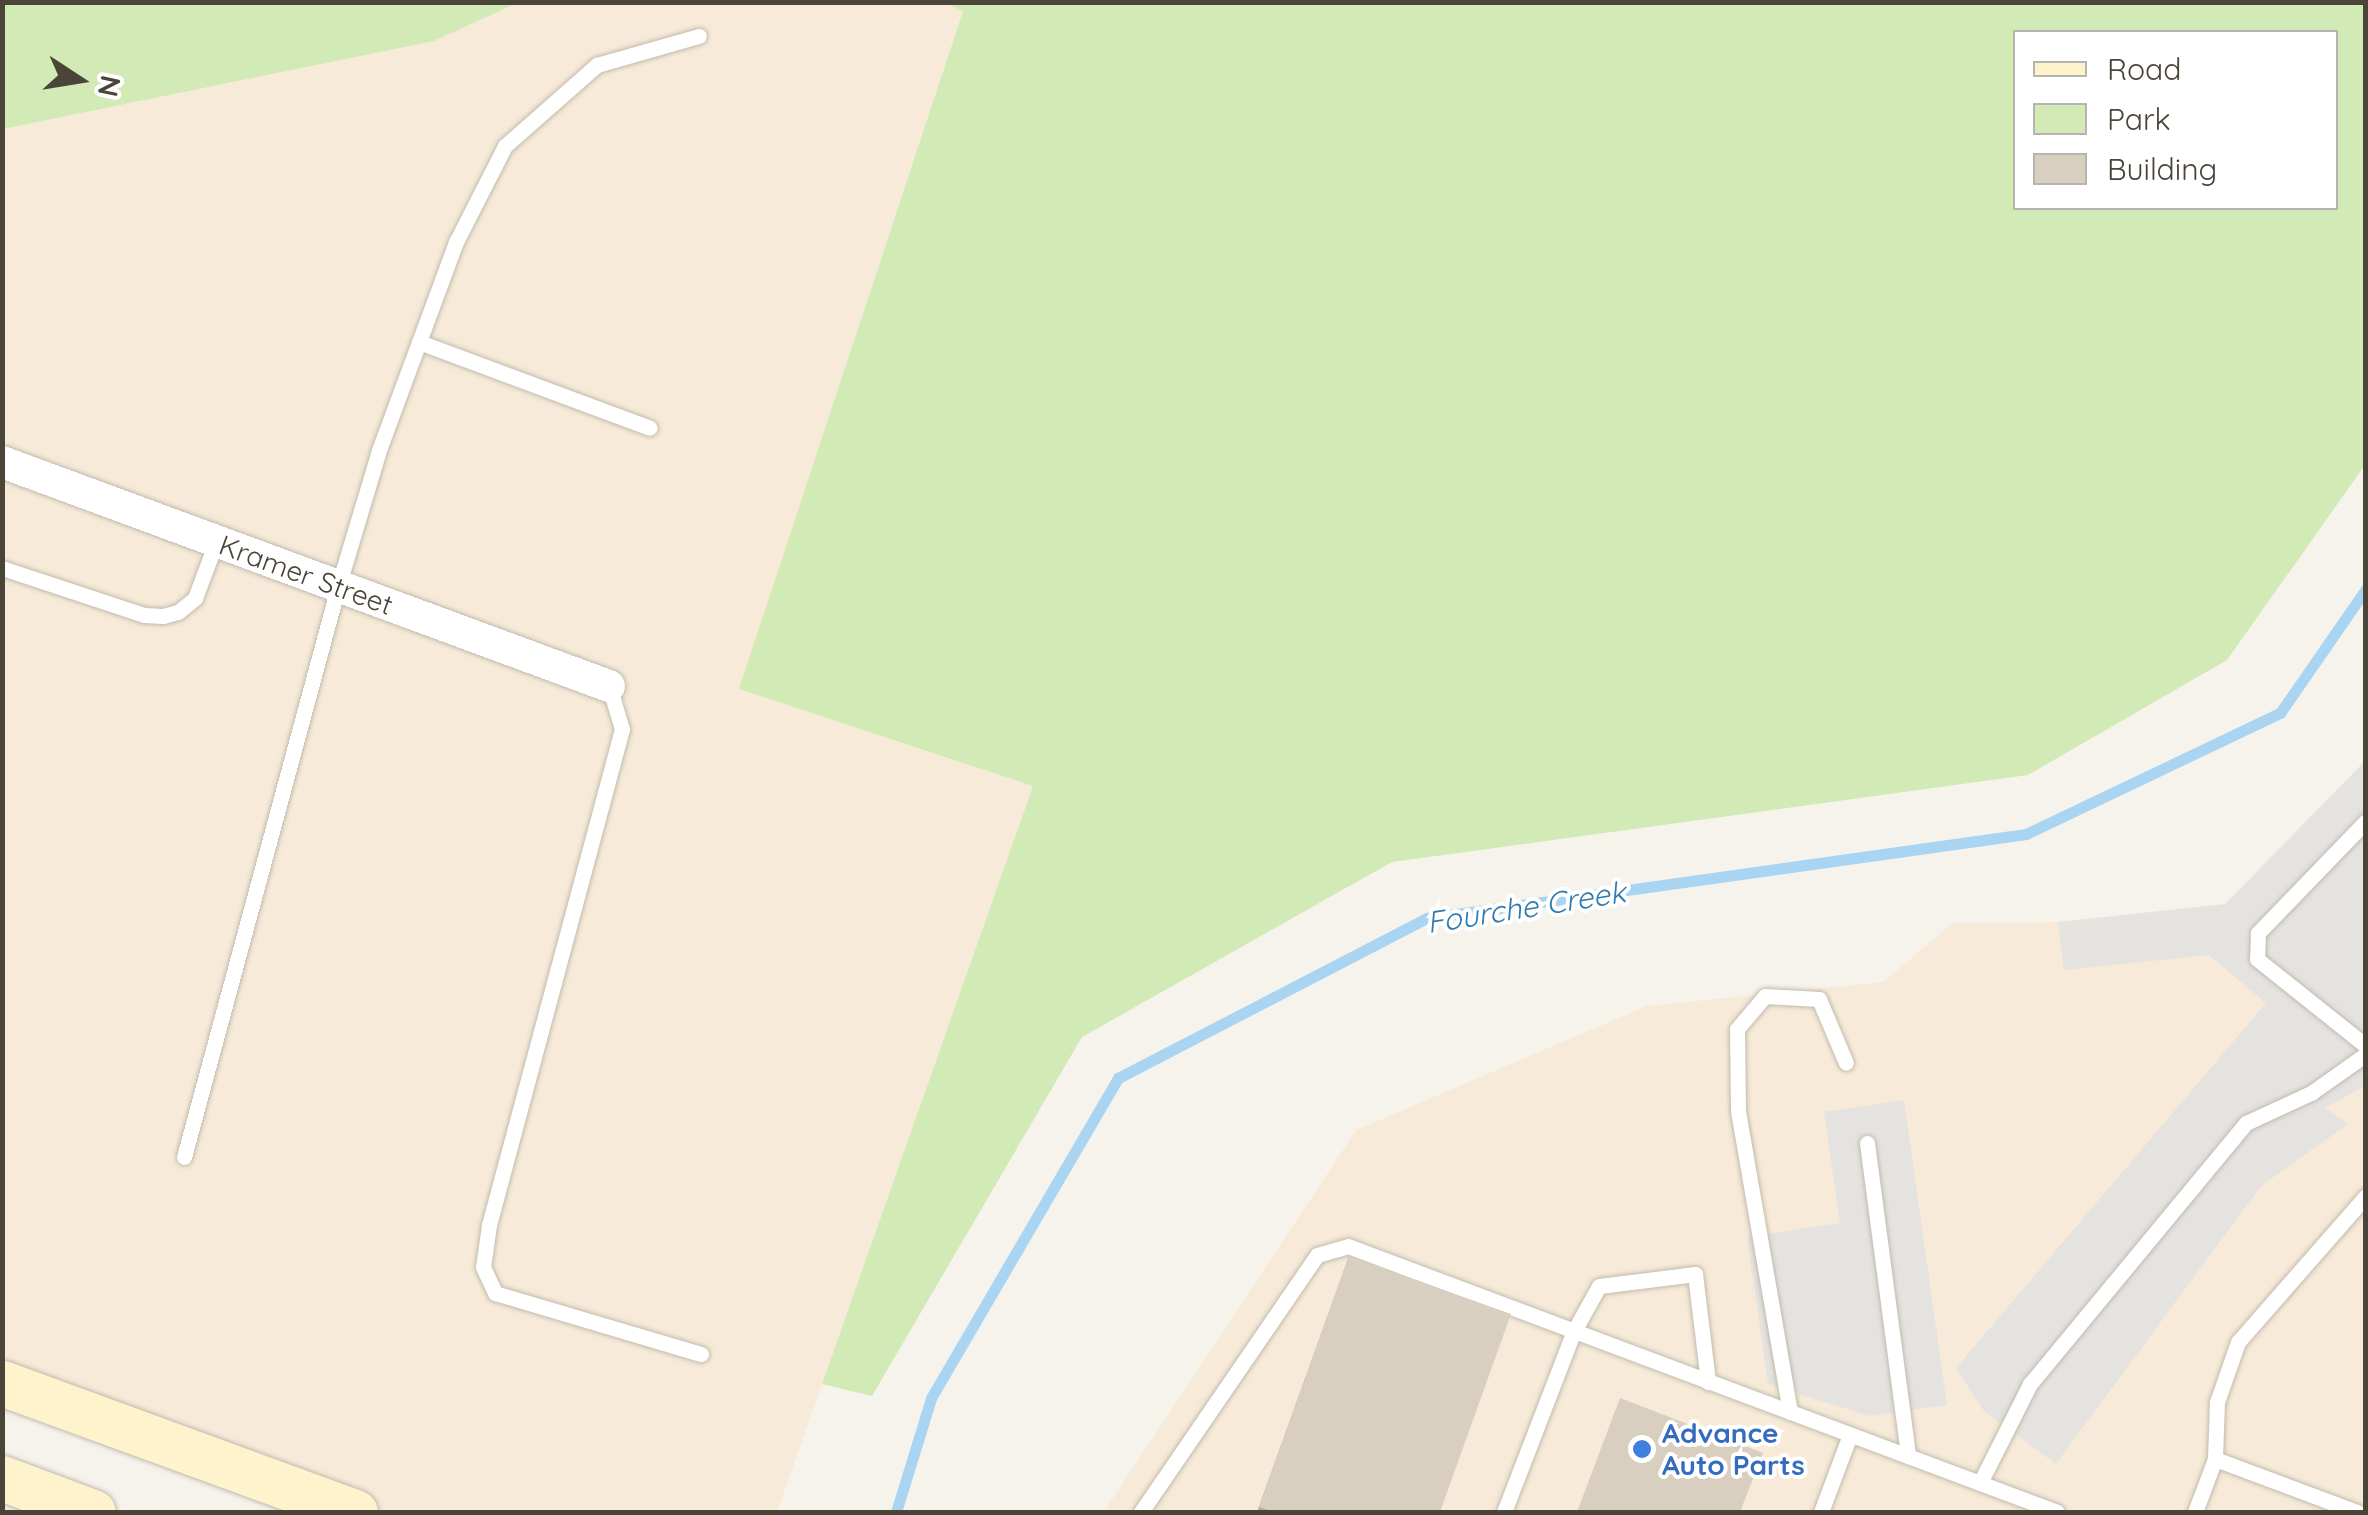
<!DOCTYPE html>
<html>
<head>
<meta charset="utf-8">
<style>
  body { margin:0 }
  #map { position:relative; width:2368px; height:1515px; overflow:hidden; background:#f6f3ec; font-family:Quicksand,sans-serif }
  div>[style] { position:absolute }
  .commercial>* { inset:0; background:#f7ead8 }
  .green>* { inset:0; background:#d2eab5 }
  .parking>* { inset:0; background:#e5e3e0 }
  .stream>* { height:11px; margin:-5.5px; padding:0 5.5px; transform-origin:5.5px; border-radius:5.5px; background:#a9d4f2 }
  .roads { filter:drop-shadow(0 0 2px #c2bbae) drop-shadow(0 0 2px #c2bbae) }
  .lane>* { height:15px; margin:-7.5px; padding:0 7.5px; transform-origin:7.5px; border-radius:7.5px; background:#fff }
  .street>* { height:32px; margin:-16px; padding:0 16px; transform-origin:16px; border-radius:16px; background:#fff }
  .secondary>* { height:45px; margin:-22.5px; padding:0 22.5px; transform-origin:22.5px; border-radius:22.5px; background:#fff3cd }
  .wall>* { inset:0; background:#bab2a6 }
  .building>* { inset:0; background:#d8cfc1 }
  .dots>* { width:28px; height:28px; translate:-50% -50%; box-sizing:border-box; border:5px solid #fff; border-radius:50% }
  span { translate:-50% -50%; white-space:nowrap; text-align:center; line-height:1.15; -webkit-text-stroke:8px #fff; paint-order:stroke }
  .street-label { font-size:28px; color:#4b4439 }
  .shop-label { font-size:28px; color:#366cbe; font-weight:700 }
  .left { translate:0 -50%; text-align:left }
  .water-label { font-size:30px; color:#2e7ab2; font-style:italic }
  .frame { position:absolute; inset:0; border:5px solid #4b4439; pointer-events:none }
  .legend { position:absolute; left:2013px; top:30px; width:325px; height:180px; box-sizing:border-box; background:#fff; border:2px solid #b7b4b0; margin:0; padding:12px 18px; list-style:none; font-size:30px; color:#4b4439 }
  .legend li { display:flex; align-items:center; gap:20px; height:50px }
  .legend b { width:50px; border:2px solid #b7b4b0 }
  .north { position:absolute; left:30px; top:30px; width:100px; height:100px; -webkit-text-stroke:8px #fff; paint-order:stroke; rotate:102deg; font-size:28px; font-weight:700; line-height:40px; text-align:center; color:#4b4439 }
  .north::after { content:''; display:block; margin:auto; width:35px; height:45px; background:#4b4439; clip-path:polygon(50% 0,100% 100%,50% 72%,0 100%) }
</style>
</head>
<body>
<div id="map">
  <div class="commercial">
    <i style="clip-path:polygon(946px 2px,963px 10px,740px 689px,1033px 786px,777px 1512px,355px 1512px,3px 1383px,2px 129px,434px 41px,517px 3px)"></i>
    <i style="clip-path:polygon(2365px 761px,2365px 1512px,1104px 1512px,1356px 1130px,1647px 1006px,1884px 982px,1952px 923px,2058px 922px,2231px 904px)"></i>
  </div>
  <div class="green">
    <i style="clip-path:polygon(3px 2px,517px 2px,517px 3px,434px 41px,3px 129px)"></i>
    <i style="clip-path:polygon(evenodd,946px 3px,2365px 3px,2365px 465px,2227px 660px,2028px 775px,1392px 862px,1082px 1037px,872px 1396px,822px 1384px,1033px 786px,739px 689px,963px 11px,946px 3px,2016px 32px,2336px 32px,2336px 208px,2016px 208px,2016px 32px)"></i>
  </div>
  <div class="parking">
    <i style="clip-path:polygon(2365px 761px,2365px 1086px,2325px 1108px,2348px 1124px,2261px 1186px,2056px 1464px,1983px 1410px,1956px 1368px,2266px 1003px,2209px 955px,2064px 970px,2058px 922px,2225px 904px)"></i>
    <i style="clip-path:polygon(1904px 1100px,1947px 1405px,1869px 1416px,1768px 1384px,1747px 1237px,1840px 1223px,1824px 1112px)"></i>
  </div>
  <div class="stream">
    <i style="left:896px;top:1512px;width:119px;rotate:-72.9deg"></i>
    <i style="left:931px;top:1398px;width:371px;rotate:-59.7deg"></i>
    <i style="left:1118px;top:1078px;width:348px;rotate:-27.4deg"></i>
    <i style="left:1427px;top:918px;width:605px;rotate:-7.98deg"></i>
    <i style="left:2026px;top:834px;width:281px;rotate:-25.5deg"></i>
    <i style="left:2280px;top:713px;width:151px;rotate:-55.3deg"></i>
  </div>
  <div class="roads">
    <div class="lane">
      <i style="left:419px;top:342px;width:246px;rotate:20.4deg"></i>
      <i style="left:2px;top:568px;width:150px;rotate:18.3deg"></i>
      <i style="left:144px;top:615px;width:19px;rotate:3deg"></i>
      <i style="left:163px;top:616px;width:16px;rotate:-15deg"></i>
      <i style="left:178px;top:612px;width:22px;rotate:-39deg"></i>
      <i style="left:195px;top:598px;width:60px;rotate:-69.4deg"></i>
      <i style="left:609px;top:686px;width:45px;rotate:73.2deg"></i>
      <i style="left:622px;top:729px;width:514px;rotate:105.01deg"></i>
      <i style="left:489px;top:1225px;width:42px;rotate:98.1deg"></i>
      <i style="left:483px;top:1267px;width:29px;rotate:65deg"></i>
      <i style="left:495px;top:1293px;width:215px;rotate:16.5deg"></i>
      <i style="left:2366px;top:821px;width:156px;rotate:134deg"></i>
      <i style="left:2258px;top:933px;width:26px;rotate:92deg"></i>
      <i style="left:2257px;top:959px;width:139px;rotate:38.6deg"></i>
      <i style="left:1867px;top:1143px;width:316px;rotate:82.5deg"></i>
      <i style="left:184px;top:1157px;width:590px;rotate:-74.88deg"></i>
      <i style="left:338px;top:587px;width:143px;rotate:-73.3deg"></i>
      <i style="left:379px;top:450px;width:222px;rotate:-69.7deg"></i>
      <i style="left:456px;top:242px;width:108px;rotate:-63deg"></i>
      <i style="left:505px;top:146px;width:123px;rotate:-41.4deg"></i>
      <i style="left:597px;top:65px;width:106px;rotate:-15.9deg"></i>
      <i style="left:1790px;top:1412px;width:306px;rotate:-99.8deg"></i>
      <i style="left:1738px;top:1110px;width:81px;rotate:-90.7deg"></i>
      <i style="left:1737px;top:1029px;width:43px;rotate:-49.7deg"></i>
      <i style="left:1765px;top:996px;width:54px;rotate:3.2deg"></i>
      <i style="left:1819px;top:999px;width:69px;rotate:67.1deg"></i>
      <i style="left:1980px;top:1483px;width:111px;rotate:-63.2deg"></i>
      <i style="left:2030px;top:1384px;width:339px;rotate:-50.4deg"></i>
      <i style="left:2246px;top:1123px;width:72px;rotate:-24.8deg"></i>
      <i style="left:2311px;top:1093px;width:67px;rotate:-35.3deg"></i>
      <i style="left:1141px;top:1512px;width:311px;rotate:-55.6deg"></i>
      <i style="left:1317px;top:1255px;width:32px;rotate:-16deg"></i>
      <i style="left:1348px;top:1246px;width:757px;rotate:20.56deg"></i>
      <i style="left:1504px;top:1512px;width:194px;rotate:-68.9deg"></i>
      <i style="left:1574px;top:1331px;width:51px;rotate:-60.9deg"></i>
      <i style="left:1599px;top:1286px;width:97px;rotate:-7.1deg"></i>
      <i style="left:1695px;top:1274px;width:109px;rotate:83.1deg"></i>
      <i style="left:1821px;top:1512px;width:82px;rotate:-69.4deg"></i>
      <i style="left:2195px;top:1512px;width:57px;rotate:-69.3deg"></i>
      <i style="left:2357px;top:1512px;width:152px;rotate:-159.5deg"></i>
      <i style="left:2215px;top:1459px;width:57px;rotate:-88deg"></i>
      <i style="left:2217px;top:1402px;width:64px;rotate:-70.7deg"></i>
      <i style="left:2238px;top:1342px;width:194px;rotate:-48.8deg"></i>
    </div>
    <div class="street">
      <i style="left:2px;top:462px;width:647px;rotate:20.26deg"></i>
    </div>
    <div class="secondary">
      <i style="left:2px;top:1383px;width:376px;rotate:20.1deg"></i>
      <i style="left:2px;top:1478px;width:97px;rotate:20.5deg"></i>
    </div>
  </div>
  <div class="wall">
    <i style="clip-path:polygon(1349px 1256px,1440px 1512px,1257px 1512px)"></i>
  </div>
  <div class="building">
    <i style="clip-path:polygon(1349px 1256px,1511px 1314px,1440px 1512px,1275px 1512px,1259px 1507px)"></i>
    <i style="clip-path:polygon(1620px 1398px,1763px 1453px,1740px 1512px,1577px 1512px)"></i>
  </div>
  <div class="dots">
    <i style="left:1642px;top:1449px;background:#3f7fe0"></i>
  </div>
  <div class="street-label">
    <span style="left:306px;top:575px;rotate:20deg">Kramer Street</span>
  </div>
  <div class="shop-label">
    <span class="left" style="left:1662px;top:1449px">Advance<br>Auto Parts</span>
  </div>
  <div class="water-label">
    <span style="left:1526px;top:907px;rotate:-9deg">Fourche Creek</span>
  </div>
  <div class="frame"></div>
  <ul class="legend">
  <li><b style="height:12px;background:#fff3cd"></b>Road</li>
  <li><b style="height:28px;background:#d2eab5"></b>Park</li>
  <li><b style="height:28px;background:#d8cfc1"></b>Building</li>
  </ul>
  <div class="north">N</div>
</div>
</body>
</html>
